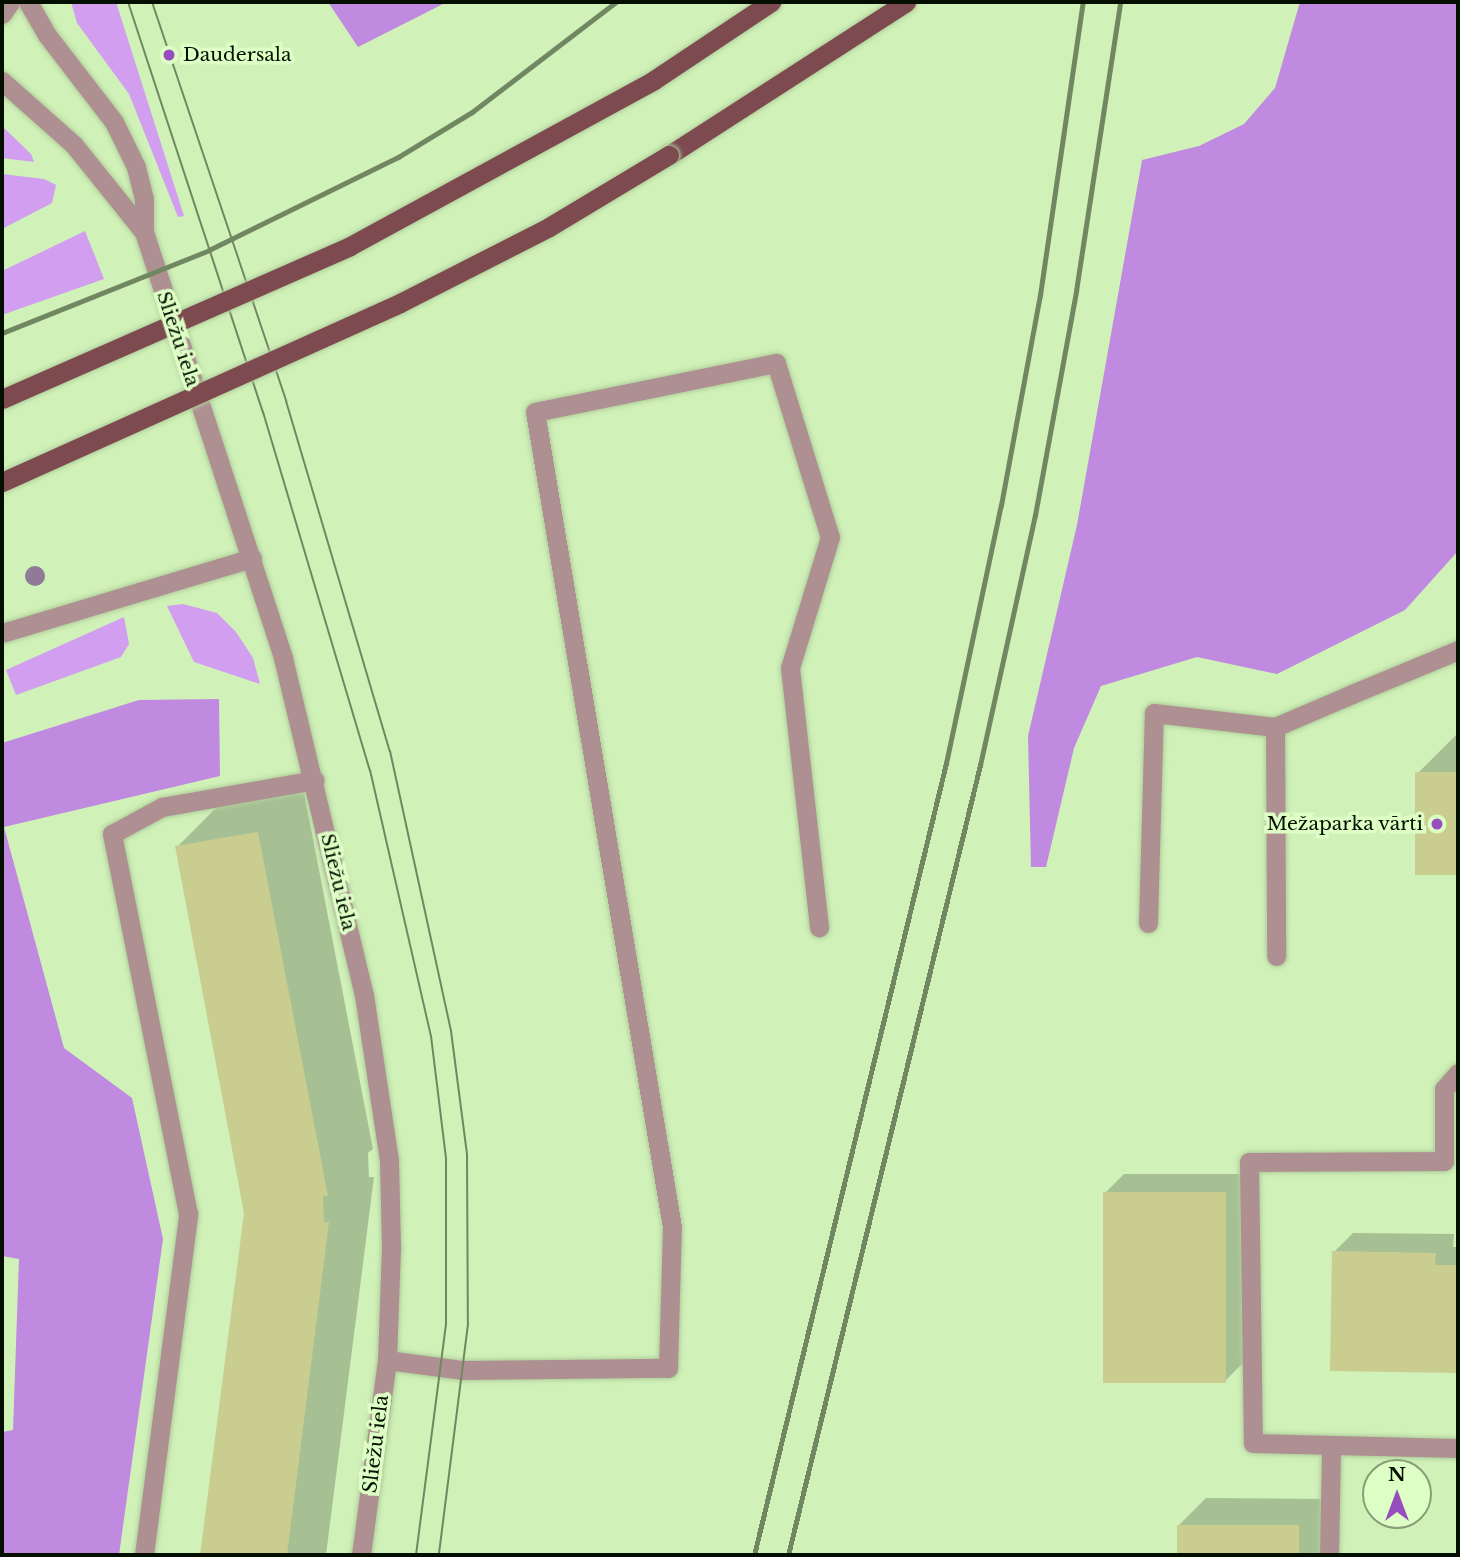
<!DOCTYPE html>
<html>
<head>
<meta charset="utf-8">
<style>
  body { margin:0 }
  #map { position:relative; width:1460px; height:1557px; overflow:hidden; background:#d0f1b8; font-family:"Libre Baskerville",serif }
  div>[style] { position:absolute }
  .green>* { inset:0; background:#d19ef0 }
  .forest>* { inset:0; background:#c08ae0 }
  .shadow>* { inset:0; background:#0003 }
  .building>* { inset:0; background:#c9ce90; transform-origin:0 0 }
  .roads { filter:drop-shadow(0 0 2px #b0cd9b) drop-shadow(0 0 2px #b0cd9b) }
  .service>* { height:19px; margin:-9.5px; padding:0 9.5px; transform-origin:9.5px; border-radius:9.5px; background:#ae9092 }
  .minor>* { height:19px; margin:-9.5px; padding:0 9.5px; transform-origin:9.5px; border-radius:9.5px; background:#ae9092 }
  .tertiary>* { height:19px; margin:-9.5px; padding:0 9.5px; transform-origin:9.5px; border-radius:9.5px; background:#ae9092 }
  .primary>* { height:19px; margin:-9.5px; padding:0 9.5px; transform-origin:9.5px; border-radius:9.5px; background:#7d4a50 }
  .tram>* { height:2px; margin:-1px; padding:0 1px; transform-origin:1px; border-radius:1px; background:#718762 }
  .rail>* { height:5px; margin:-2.5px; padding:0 2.5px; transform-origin:2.5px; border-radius:2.5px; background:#718762 }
  .bridges { filter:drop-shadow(0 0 2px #b0cd9b) drop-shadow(0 0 2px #b0cd9b) }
  .primary-bridge>* { height:19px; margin:-9.5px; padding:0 9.5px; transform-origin:9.5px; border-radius:9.5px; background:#7d4a50 }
  .trees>* { width:20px; height:20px; margin:-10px; border-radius:50%; background:#917998 }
  .dots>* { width:19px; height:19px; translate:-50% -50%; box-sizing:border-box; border:4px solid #ddfec5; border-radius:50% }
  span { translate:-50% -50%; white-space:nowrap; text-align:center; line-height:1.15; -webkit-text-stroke:7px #ddfec5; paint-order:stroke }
  .poi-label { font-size:19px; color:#050f00 }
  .left { translate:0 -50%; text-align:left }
  .right { translate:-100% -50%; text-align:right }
  .street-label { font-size:19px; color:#050f00 }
  .frame { position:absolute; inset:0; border:4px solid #050f00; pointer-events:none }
  .north { position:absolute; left:1362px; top:1459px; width:70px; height:70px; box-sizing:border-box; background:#ddfec5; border:2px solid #879e76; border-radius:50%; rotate:0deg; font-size:19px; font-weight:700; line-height:28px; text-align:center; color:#050f00 }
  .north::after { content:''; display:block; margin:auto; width:24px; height:32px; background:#984dbf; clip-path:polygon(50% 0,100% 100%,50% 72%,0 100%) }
</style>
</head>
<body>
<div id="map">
  <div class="green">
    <i style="clip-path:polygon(71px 2px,116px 2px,184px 216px,178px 217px,129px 94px,77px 23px)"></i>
    <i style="clip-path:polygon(2px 126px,31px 154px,34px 162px,2px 158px)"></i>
    <i style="clip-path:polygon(2px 174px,44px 179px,56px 185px,52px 203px,2px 229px)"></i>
    <i style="clip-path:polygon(85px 231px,104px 279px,2px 315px,2px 271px)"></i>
    <i style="clip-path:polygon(183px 604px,217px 613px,236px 632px,253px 658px,260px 684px,194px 662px,167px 606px)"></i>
    <i style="clip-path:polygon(124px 617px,129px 644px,121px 657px,16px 695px,6px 670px)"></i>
  </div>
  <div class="forest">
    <i style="clip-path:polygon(328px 2px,447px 2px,358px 47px)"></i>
    <i style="clip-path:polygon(1300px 2px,1458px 2px,1458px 551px,1405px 610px,1277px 674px,1197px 657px,1101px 686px,1074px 748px,1046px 867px,1031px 867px,1028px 736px,1077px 525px,1142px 160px,1199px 146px,1244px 124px,1275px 88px)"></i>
    <i style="clip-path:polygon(219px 699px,220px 776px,4px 827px,64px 1048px,132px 1098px,163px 1239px,119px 1555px,2px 1555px,2px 1432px,13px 1430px,19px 1259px,2px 1256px,2px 743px,139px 700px)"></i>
  </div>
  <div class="shadow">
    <i style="clip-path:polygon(1458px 733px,1458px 873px,1418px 873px,1417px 774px)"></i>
    <i style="clip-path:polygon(303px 787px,373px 1149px,368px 1153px,369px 1177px,374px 1177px,326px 1555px,202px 1555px,246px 1213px,177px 847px,223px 801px)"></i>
    <i style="clip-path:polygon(1124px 1174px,1244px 1174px,1244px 1362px,1225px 1381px,1105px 1193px)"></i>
    <i style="clip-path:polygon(1353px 1233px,1454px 1234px,1453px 1247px,1458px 1247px,1458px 1371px,1332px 1369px,1334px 1252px)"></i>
    <i style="clip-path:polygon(1206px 1498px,1326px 1499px,1326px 1555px,1178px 1555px,1179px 1525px)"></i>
  </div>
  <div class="building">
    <i style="left:1458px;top:772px;width:103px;height:43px;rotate:90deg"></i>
    <i style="clip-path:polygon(258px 832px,328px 1196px,323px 1196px,324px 1222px,329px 1222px,287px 1555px,200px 1555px,244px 1213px,175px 846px)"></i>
    <i style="left:1103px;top:1192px;width:123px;height:191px"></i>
    <i style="clip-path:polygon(1332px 1251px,1436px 1253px,1435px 1265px,1458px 1265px,1458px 1373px,1330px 1371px)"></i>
    <i style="left:1177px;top:1525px;width:122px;height:30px"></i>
  </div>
  <div class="roads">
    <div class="service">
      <i style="left:1275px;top:727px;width:229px;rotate:89.7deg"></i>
      <i style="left:1148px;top:923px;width:210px;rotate:-88.4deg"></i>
      <i style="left:1154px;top:713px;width:122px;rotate:6.6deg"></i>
      <i style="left:1275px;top:727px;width:84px;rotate:-23.2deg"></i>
      <i style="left:387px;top:1360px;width:77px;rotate:7.5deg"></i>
      <i style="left:463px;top:1370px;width:205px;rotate:-0.6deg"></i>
      <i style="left:668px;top:1368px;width:141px;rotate:-88.4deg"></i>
      <i style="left:672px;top:1227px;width:826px;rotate:-99.54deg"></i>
      <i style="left:535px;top:412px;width:246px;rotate:-11.5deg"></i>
      <i style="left:776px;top:363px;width:182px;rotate:72.8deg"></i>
      <i style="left:830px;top:537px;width:137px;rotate:107deg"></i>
      <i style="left:790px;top:668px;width:261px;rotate:83.6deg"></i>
      <i style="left:144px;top:1555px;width:344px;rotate:-82.6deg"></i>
      <i style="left:188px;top:1214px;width:388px;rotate:-101.3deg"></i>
      <i style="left:112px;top:834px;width:57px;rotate:-28.4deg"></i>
      <i style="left:162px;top:807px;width:155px;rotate:-10deg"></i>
    </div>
    <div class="minor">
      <i style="left:28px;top:2px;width:38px;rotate:60deg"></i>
      <i style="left:47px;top:35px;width:110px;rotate:52.4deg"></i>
      <i style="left:114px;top:122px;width:50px;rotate:63.9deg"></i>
      <i style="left:136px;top:167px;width:33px;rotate:76deg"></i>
      <i style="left:144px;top:199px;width:33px;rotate:90deg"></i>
      <i style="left:144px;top:232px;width:448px;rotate:71.9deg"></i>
      <i style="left:283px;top:658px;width:347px;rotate:76.5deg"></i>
      <i style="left:364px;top:995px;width:167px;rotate:81.4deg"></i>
      <i style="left:389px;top:1160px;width:87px;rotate:88.7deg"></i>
      <i style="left:391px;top:1247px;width:113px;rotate:92deg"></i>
      <i style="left:387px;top:1360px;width:197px;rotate:97.6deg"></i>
      <i style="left:2px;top:81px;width:96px;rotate:41.6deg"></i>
      <i style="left:74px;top:145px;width:112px;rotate:51.2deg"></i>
      <i style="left:2px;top:633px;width:261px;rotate:-16.7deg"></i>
      <i style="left:1352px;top:694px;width:115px;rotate:-22.5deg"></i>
      <i style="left:1458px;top:1073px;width:21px;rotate:131deg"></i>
      <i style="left:1444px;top:1089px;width:72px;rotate:90deg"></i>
      <i style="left:1444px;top:1161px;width:195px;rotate:179.7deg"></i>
      <i style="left:1249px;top:1162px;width:281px;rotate:89.2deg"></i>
      <i style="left:1253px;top:1443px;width:205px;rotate:1.4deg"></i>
      <i style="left:1329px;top:1555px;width:109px;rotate:-88.9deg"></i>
    </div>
    <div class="tertiary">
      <i style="left:2px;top:14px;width:14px;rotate:-56deg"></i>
    </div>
    <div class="primary">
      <i style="left:669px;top:155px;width:282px;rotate:-32.8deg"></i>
    </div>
  </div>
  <div class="tram">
    <i style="left:128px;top:2px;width:432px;rotate:71.8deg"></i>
    <i style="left:263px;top:412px;width:374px;rotate:73.4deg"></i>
    <i style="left:370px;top:770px;width:273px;rotate:77.1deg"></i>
    <i style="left:431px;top:1036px;width:124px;rotate:83deg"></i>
    <i style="left:446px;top:1159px;width:165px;rotate:90deg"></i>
    <i style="left:446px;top:1324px;width:233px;rotate:97.4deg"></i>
    <i style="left:152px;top:2px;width:421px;rotate:71.4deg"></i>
    <i style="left:286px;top:401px;width:365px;rotate:73.5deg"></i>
    <i style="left:390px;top:751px;width:287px;rotate:77.7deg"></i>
    <i style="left:451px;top:1031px;width:125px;rotate:82.6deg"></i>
    <i style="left:467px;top:1155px;width:169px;rotate:89.7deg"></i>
    <i style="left:468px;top:1324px;width:233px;rotate:97.2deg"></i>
  </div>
  <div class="rail">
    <i style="left:2px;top:333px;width:223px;rotate:-21.8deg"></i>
    <i style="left:209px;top:250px;width:211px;rotate:-26.2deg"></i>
    <i style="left:398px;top:157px;width:87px;rotate:-31.3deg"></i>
    <i style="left:472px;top:112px;width:181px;rotate:-37.4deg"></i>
    <i style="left:754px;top:1555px;width:815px;rotate:-76.37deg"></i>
    <i style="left:946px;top:763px;width:264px;rotate:-78deg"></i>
    <i style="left:1001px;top:505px;width:214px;rotate:-79.5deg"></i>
    <i style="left:1040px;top:295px;width:296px;rotate:-81.7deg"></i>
    <i style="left:788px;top:1555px;width:813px;rotate:-76.34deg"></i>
    <i style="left:980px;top:765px;width:256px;rotate:-77.6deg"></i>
    <i style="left:1035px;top:515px;width:228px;rotate:-79.6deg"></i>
    <i style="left:1076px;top:291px;width:292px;rotate:-81.3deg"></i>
  </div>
  <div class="bridges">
    <div class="primary-bridge">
      <i style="left:2px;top:399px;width:380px;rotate:-23.7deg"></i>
      <i style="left:350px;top:246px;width:346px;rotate:-28.6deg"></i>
      <i style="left:654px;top:80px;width:141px;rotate:-33.7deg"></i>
      <i style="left:2px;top:482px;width:436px;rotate:-24.2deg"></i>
      <i style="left:400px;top:303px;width:167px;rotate:-27deg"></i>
      <i style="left:549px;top:227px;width:140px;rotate:-31deg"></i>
    </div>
  </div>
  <div class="trees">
    <i style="left:35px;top:576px"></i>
  </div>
  <div class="dots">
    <i style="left:169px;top:55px;background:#984dbf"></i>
    <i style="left:1437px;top:824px;background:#984dbf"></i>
  </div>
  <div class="poi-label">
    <span class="left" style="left:183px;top:55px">Daudersala</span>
    <span class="right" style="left:1423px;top:824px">Mežaparka vārti</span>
  </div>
  <div class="street-label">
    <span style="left:178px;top:339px;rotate:72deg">Sliežu iela</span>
    <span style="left:338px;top:882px;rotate:77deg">Sliežu iela</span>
    <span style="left:376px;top:1444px;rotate:-83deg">Sliežu iela</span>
  </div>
  <div class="frame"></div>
  <div class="north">N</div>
</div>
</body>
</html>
